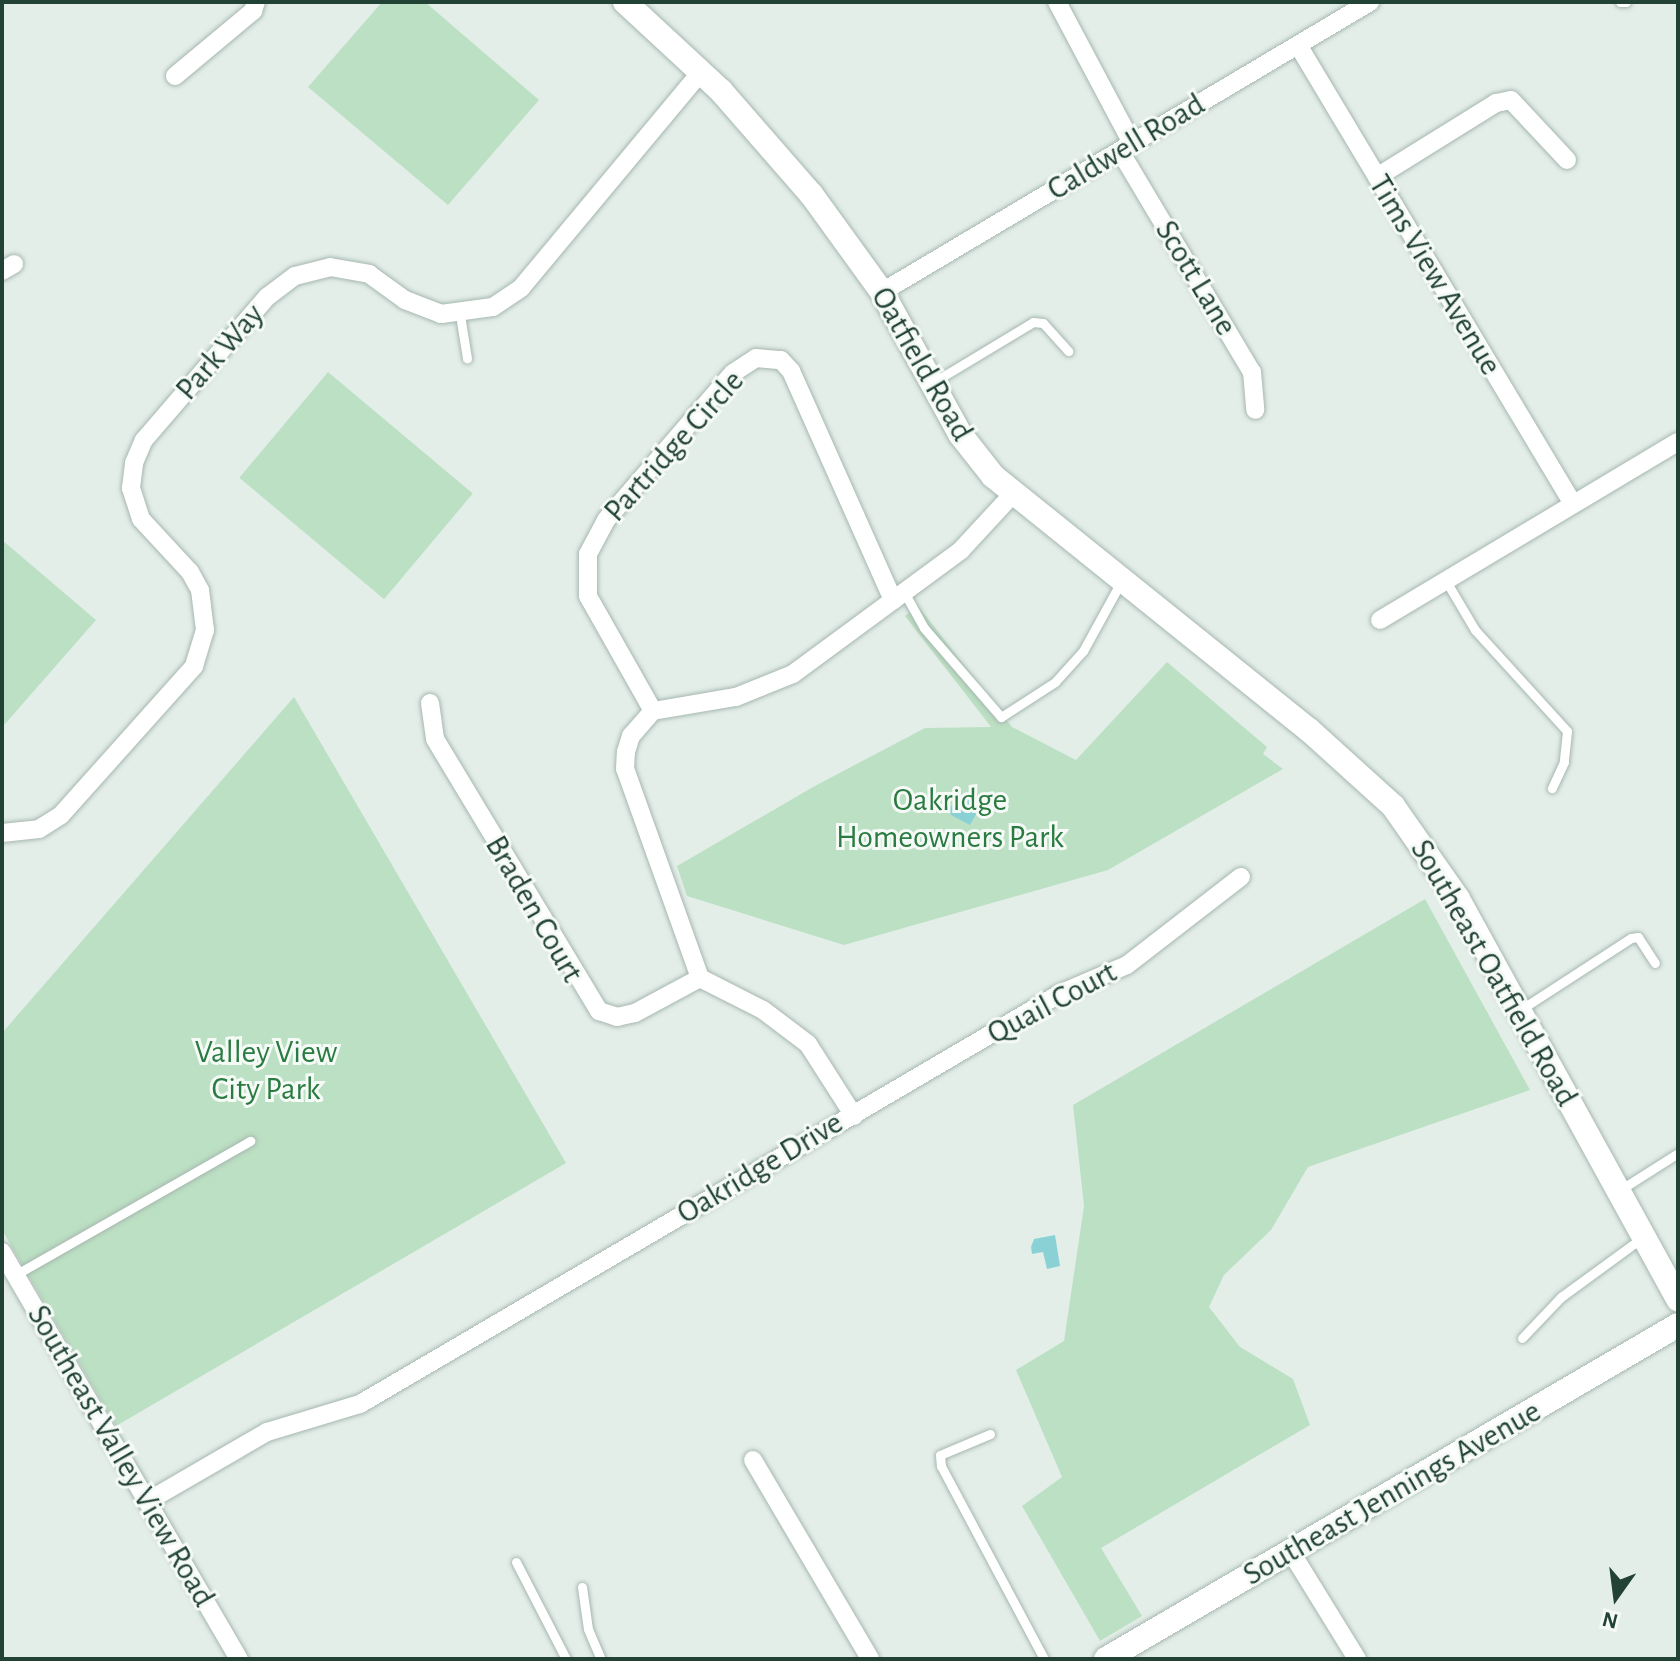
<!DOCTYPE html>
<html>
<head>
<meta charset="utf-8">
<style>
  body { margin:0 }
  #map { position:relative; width:1680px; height:1661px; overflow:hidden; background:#e4eee9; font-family:"Alegreya Sans",sans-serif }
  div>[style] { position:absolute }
  .green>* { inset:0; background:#bce0c3; transform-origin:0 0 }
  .water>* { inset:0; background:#8ad1d6 }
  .roads { filter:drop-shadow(0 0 2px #a6b7b0) drop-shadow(0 0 2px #a6b7b0) }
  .lane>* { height:9px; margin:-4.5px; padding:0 4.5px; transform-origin:4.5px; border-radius:4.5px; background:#fff }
  .street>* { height:18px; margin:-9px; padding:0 9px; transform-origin:9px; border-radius:9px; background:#fff }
  .secondary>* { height:24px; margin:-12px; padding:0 12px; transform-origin:12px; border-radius:12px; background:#fff }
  span { translate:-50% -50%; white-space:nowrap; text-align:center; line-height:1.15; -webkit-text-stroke:6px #f5faf7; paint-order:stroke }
  .street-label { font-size:32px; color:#224236 }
  .park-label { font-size:32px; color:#2a7b41 }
  .frame { position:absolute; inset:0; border:4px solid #224236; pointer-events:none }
  .north { position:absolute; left:1576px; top:1557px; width:80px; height:80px; -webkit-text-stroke:6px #f5faf7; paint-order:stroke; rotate:194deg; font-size:22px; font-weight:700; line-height:32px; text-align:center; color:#224236 }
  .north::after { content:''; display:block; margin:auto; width:28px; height:36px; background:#224236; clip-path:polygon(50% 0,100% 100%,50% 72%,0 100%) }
</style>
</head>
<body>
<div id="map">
  <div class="green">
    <i style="clip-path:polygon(382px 2px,425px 2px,539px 100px,448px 205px,308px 87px)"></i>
    <i style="left:328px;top:372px;width:189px;height:138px;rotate:40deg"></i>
    <i style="clip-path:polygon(2px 540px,96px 620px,5px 724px,2px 722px)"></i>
    <i style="clip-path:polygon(918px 606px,1012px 727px,1076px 760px,1167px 662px,1267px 747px,1263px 754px,1283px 769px,1108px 870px,844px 945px,687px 896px,677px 866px,813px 787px,925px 728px,991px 727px,905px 616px)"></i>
    <i style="clip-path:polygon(294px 697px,566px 1163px,116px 1426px,2px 1230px,2px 1033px)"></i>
    <i style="clip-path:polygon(1425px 899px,1530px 1090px,1308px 1167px,1271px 1230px,1224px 1275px,1209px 1307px,1240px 1347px,1293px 1379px,1310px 1425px,1101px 1548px,1142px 1616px,1100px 1641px,1022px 1506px,1062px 1477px,1016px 1370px,1064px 1341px,1084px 1206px,1073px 1105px)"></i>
  </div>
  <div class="water">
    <i style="clip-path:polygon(974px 792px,985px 798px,970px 825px,951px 815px,949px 808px)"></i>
    <i style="clip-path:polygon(1055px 1235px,1060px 1266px,1047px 1269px,1043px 1252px,1032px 1254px,1031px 1247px,1034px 1239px)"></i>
  </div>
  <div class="roads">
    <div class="lane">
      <i style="left:1620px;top:2px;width:6px"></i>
      <i style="left:460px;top:315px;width:44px;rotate:80.8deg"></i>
      <i style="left:932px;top:383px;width:118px;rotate:-31.1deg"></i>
      <i style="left:1033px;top:322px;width:10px;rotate:6deg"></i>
      <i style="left:1043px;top:323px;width:38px;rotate:48deg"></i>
      <i style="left:1446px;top:581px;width:57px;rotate:59.4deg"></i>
      <i style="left:1475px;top:630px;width:137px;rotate:47.7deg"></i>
      <i style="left:1567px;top:731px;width:31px;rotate:96deg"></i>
      <i style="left:1564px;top:762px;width:29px;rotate:115deg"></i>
      <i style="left:904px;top:592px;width:41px;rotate:60.9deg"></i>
      <i style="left:924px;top:628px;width:118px;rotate:49.1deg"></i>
      <i style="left:1001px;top:717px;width:64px;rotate:-32.9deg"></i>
      <i style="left:1055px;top:682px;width:42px;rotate:-47.9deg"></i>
      <i style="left:1083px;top:651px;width:79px;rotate:-61.2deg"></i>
      <i style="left:1520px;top:1010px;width:132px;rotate:-33deg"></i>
      <i style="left:1631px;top:938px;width:7px;rotate:-8deg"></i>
      <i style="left:1638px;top:937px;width:31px;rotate:57deg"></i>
      <i style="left:1620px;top:1190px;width:69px;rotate:-32.5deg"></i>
      <i style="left:15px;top:1275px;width:271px;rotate:-29.7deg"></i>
      <i style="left:1522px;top:1338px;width:57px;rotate:-46.4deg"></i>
      <i style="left:1561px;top:1297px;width:102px;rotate:-36.2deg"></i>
      <i style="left:990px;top:1434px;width:54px;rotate:157.2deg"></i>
      <i style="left:940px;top:1455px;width:11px;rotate:85deg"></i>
      <i style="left:941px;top:1466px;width:219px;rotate:61.9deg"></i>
      <i style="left:516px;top:1562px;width:109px;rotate:62.7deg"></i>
      <i style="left:582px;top:1587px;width:42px;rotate:81.9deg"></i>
      <i style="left:588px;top:1629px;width:33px;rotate:67deg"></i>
    </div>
    <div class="street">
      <i style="left:1057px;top:2px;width:160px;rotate:62deg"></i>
      <i style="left:1298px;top:45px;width:535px;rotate:59.07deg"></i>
      <i style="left:175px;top:76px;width:102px;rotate:-39.8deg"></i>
      <i style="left:253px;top:11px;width:9px;rotate:-72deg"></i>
      <i style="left:1120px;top:151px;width:257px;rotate:59.2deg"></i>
      <i style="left:1252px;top:372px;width:38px;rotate:85deg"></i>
      <i style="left:1377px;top:177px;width:140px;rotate:-31.9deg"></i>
      <i style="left:1496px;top:103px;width:15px;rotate:-11deg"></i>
      <i style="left:1511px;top:100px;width:82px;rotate:47deg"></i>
      <i style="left:2px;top:271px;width:14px;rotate:-30deg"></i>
      <i style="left:882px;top:292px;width:568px;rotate:-30.72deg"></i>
      <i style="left:1380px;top:620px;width:347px;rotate:-30.9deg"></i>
      <i style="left:430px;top:703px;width:36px;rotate:82deg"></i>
      <i style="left:435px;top:739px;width:318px;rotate:58.9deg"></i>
      <i style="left:599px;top:1011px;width:19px;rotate:18deg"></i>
      <i style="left:617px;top:1017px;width:18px;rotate:-13deg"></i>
      <i style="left:635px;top:1013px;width:74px;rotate:-28.3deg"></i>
      <i style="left:653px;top:711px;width:132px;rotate:-119.5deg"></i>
      <i style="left:588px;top:596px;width:42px;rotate:-90deg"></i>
      <i style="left:588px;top:554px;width:38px;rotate:-62deg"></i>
      <i style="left:606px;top:520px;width:194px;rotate:-49.2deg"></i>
      <i style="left:733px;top:373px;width:27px;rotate:-33deg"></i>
      <i style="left:756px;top:358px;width:25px;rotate:5deg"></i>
      <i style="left:781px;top:360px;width:15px;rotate:48deg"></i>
      <i style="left:791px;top:371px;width:251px;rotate:66deg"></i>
      <i style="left:2px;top:833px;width:37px;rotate:-6deg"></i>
      <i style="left:39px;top:829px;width:26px;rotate:-32deg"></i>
      <i style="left:61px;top:815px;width:200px;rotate:-48.2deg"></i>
      <i style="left:194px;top:666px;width:38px;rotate:-73deg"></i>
      <i style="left:205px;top:630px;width:40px;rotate:-97.1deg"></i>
      <i style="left:200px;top:590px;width:21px;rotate:-119deg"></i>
      <i style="left:190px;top:572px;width:72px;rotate:-132.8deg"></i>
      <i style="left:141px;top:519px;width:33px;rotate:-108deg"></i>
      <i style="left:131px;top:488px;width:25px;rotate:-83deg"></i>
      <i style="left:134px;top:463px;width:25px;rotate:-67deg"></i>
      <i style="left:144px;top:440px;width:189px;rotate:-49.3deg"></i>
      <i style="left:267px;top:297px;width:35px;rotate:-37deg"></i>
      <i style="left:295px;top:276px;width:36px;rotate:-14deg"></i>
      <i style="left:330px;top:267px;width:40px;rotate:10deg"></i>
      <i style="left:369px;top:274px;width:44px;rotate:35.8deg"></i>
      <i style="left:405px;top:300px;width:39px;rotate:21deg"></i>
      <i style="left:441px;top:314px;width:52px;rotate:-7.7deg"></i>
      <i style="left:493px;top:307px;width:34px;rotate:-34deg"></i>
      <i style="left:521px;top:288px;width:281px;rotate:-50.2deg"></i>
      <i style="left:854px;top:1116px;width:85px;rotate:-122.6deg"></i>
      <i style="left:808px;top:1044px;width:56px;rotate:-142.9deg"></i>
      <i style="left:763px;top:1010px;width:71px;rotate:-153.1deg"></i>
      <i style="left:700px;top:978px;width:222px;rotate:-109.7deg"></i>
      <i style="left:625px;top:769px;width:17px;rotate:-87deg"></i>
      <i style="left:626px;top:752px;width:17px;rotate:-73deg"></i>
      <i style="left:631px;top:736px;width:33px;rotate:-49deg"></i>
      <i style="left:653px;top:711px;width:84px;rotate:-9.6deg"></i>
      <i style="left:736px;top:697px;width:61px;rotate:-22deg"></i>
      <i style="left:793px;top:674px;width:209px;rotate:-36.4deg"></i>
      <i style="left:961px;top:550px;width:75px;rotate:-47.2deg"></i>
      <i style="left:2px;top:1252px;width:471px;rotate:59.8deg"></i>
      <i style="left:753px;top:1460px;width:231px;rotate:59.5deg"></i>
      <i style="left:148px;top:1501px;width:138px;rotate:-30.1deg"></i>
      <i style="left:267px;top:1432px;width:97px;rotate:-16.8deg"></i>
      <i style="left:360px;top:1404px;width:810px;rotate:-30.39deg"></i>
      <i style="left:1059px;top:994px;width:74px;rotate:-23.1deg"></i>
      <i style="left:1127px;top:965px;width:144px;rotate:-37.7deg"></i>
      <i style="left:1291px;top:1552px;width:126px;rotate:58.3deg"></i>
    </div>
    <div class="secondary">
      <i style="left:625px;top:2px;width:131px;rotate:42.8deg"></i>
      <i style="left:721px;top:91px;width:137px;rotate:48.9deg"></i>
      <i style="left:811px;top:194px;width:121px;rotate:54.1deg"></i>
      <i style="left:882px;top:292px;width:162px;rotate:61.2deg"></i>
      <i style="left:960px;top:434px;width:53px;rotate:51.8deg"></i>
      <i style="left:993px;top:476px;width:405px;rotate:38.8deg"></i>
      <i style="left:1309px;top:730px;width:113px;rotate:42.1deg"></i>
      <i style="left:1393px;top:806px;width:113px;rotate:55deg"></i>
      <i style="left:1458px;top:899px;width:457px;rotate:61.2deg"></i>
      <i style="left:1106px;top:1659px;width:662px;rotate:-30.28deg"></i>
    </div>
  </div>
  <div class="street-label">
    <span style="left:1126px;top:147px;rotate:-31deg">Caldwell Road</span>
    <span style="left:1435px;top:275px;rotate:59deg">Tims View Avenue</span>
    <span style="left:1196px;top:278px;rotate:59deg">Scott Lane</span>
    <span style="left:220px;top:352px;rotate:-49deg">Park Way</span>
    <span style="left:922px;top:364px;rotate:60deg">Oatfield Road</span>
    <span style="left:674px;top:446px;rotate:-48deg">Partridge Circle</span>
    <span style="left:534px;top:909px;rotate:60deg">Braden Court</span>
    <span style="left:1494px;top:973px;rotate:60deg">Southeast Oatfield Road</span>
    <span style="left:1052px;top:1003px;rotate:-28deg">Quail Court</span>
    <span style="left:760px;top:1168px;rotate:-31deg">Oakridge Drive</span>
    <span style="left:121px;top:1456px;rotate:60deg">Southeast Valley View Road</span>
    <span style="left:1392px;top:1493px;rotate:-30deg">Southeast Jennings Avenue</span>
  </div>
  <div class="park-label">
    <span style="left:950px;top:819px">Oakridge<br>Homeowners Park</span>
    <span style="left:266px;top:1071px">Valley View<br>City Park</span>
  </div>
  <div class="frame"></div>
  <div class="north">N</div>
</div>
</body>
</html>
